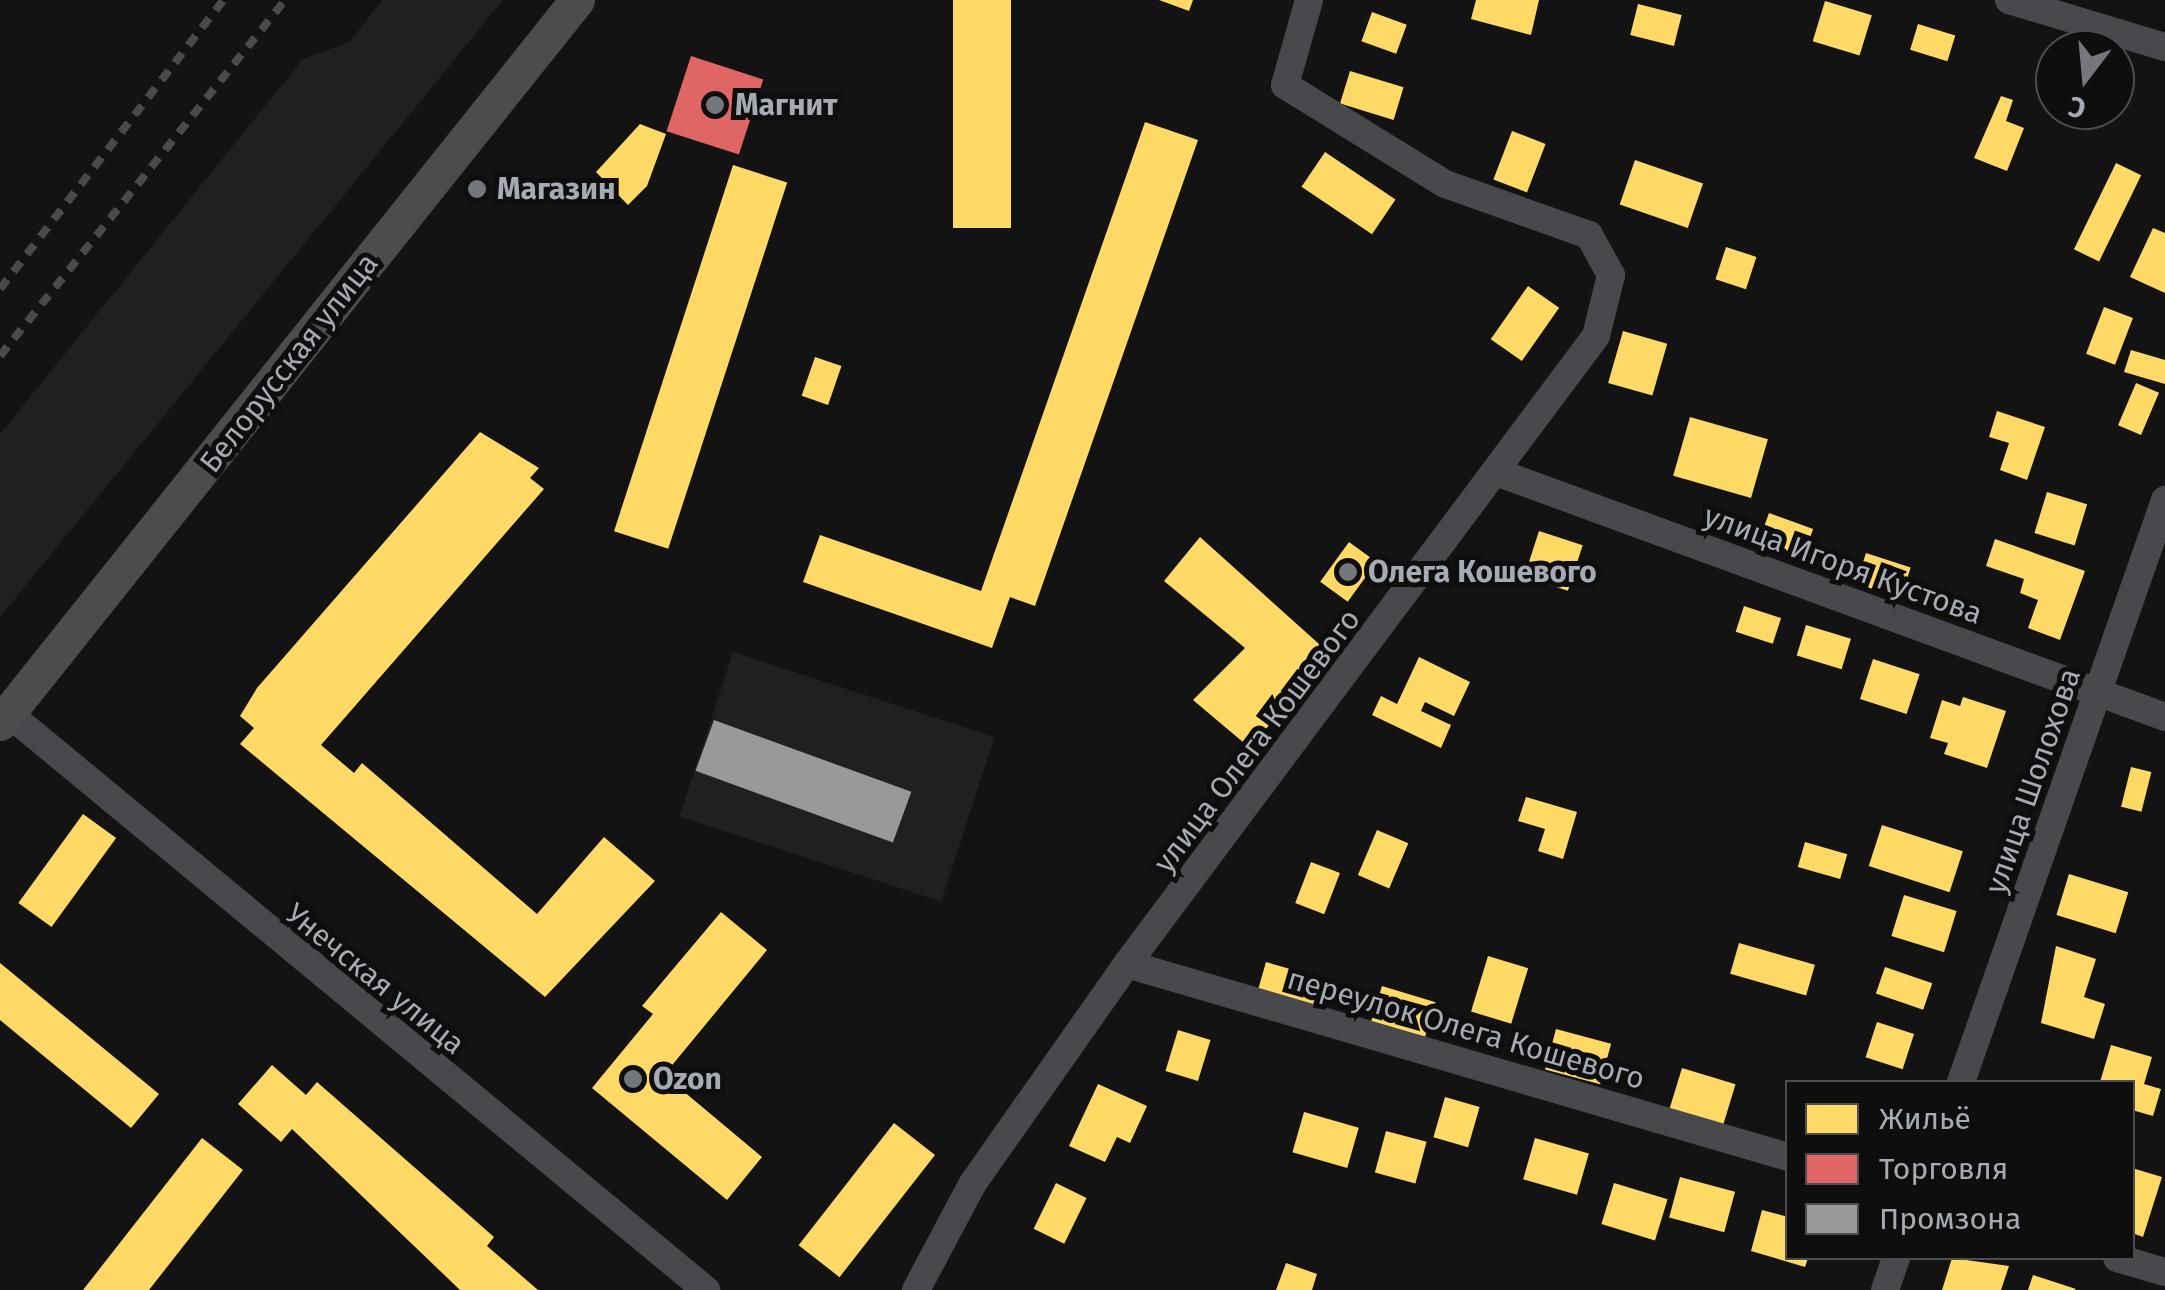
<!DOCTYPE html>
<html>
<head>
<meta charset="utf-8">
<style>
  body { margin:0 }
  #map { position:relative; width:2165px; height:1290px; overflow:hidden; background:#131314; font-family:"Fira Sans",sans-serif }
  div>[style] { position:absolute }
  .built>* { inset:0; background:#202022; transform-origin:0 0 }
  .homes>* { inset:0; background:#ffd966; transform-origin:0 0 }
  .shops>* { inset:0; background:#e06666; transform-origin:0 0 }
  .industry>* { inset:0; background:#999; transform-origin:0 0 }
  .minor>* { height:28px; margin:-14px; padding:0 14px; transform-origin:14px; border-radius:14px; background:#48494c }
  .major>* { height:35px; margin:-17.5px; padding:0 17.5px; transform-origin:17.5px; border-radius:17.5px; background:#4b4c4e }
  .rail>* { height:8px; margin-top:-4px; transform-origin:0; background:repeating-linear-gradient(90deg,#494a4c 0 12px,transparent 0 22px) }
  .dots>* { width:28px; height:28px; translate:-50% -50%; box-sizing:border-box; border:5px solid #0e0e0f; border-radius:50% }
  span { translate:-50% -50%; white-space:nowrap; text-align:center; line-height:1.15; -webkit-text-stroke:10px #0e0e0f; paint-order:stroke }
  .poi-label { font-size:30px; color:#a6abb3; font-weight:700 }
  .left { translate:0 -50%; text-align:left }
  .street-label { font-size:30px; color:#a6abb3 }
  .legend { position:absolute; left:1785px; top:1080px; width:350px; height:180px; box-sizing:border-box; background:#0e0e0f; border:2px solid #4b4d51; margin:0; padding:12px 18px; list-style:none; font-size:30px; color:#a6abb3 }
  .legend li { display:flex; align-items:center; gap:20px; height:50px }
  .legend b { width:50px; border:2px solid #4b4d51 }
  .north { position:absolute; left:2035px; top:30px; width:100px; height:100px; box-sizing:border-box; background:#0e0e0f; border:2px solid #4b4d51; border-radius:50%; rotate:196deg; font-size:28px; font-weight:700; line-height:40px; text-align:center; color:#a6abb3 }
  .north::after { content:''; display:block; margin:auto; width:35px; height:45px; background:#73767b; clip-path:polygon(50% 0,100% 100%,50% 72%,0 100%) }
</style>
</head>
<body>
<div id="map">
  <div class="built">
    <i style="clip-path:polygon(382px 0,503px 0,0 617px,0 434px,303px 59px,350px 42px)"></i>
    <i style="left:733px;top:652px;width:275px;height:173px;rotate:18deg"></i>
  </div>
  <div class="homes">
    <i style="left:953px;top:0;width:58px;height:228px"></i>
    <i style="clip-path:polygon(1159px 0,1193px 0,1189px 11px)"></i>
    <i style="clip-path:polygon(1476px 0,1539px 0,1531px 35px,1471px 19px)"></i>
    <i style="left:1825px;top:1px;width:49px;height:42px;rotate:17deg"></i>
    <i style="left:1638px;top:4px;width:45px;height:32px;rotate:14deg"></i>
    <i style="left:1372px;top:12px;width:37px;height:31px;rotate:20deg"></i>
    <i style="left:1918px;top:24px;width:39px;height:27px;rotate:17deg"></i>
    <i style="left:1350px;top:71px;width:56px;height:34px;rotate:17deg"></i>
    <i style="clip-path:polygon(2001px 96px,2013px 100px,2006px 121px,2024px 128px,2007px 171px,1974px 158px)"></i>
    <i style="clip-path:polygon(1145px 122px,1198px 140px,1035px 606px,1010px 597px,992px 648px,803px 582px,820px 535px,981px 591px)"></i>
    <i style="clip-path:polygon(640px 124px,666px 134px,647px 186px,628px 205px,596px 172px)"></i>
    <i style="left:1512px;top:131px;width:36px;height:52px;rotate:21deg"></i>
    <i style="left:1325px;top:152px;width:85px;height:42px;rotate:34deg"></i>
    <i style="left:1635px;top:160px;width:72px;height:47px;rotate:19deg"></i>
    <i style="left:2116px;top:163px;width:28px;height:96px;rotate:26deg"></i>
    <i style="left:733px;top:165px;width:57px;height:385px;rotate:18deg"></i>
    <i style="clip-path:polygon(2153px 228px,2165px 233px,2165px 293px,2130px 277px)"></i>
    <i style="left:1726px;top:247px;width:32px;height:34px;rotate:18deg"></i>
    <i style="left:1528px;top:286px;width:38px;height:65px;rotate:35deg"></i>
    <i style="left:2104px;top:307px;width:31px;height:50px;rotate:21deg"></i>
    <i style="left:1623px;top:331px;width:46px;height:54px;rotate:16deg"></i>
    <i style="clip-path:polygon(2131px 350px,2165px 360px,2165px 384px,2124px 372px)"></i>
    <i style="left:815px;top:357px;width:28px;height:41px;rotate:19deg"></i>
    <i style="left:2136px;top:383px;width:25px;height:46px;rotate:23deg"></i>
    <i style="clip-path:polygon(1997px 411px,2045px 427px,2027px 480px,2000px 470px,2009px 443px,1989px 437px)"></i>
    <i style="left:1690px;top:417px;width:81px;height:61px;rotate:16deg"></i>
    <i style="clip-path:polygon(480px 432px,539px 468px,530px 478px,544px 489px,321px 745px,354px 773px,362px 763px,537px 914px,604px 837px,655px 881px,545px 997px,240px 744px,254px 728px,240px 716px,257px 688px)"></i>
    <i style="left:2047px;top:492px;width:42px;height:43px;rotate:17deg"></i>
    <i style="left:1769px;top:513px;width:47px;height:29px;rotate:20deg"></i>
    <i style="left:1539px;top:531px;width:46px;height:48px;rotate:18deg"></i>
    <i style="clip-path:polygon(1200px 537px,1329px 653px,1250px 748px,1193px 700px,1245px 648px,1164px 581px)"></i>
    <i style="clip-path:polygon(1995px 539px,2085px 571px,2060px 640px,2028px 628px,2038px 600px,2020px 593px,2024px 579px,1986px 566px)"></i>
    <i style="left:1349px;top:542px;width:34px;height:49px;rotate:36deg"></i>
    <i style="left:1866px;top:553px;width:47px;height:32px;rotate:18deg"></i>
    <i style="left:1744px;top:606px;width:39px;height:27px;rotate:18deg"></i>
    <i style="left:1806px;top:625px;width:47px;height:32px;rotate:17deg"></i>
    <i style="clip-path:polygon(1419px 657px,1470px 682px,1454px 716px,1425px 702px,1421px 711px,1451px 725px,1441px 748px,1372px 715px,1381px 696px,1397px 704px)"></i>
    <i style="left:1873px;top:659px;width:49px;height:42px;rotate:18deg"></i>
    <i style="clip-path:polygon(1963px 697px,2006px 711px,1987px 768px,1944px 754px,1948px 743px,1930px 738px,1942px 700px,1960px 706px)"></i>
    <i style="left:2131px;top:767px;width:21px;height:41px;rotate:14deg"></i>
    <i style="clip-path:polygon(1526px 797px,1577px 812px,1563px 859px,1538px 851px,1545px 829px,1518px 821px)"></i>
    <i style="left:83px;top:814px;width:41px;height:110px;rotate:36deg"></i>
    <i style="left:1882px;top:825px;width:85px;height:43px;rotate:18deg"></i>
    <i style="left:1377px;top:830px;width:34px;height:49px;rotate:23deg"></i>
    <i style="left:1805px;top:842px;width:44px;height:26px;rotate:16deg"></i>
    <i style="left:1311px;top:862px;width:31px;height:44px;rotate:21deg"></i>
    <i style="left:2069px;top:874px;width:62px;height:43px;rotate:17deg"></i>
    <i style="left:1904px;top:895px;width:55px;height:43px;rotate:17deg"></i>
    <i style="clip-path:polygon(721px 912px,767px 950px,664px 1075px,762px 1157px,727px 1200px,592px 1088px,653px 1014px,642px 1006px)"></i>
    <i style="left:1739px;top:943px;width:79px;height:32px;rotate:16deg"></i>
    <i style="clip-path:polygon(2056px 946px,2096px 959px,2084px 997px,2105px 1004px,2094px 1039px,2041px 1023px)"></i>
    <i style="left:1488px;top:956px;width:42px;height:58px;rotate:17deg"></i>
    <i style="left:1266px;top:962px;width:57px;height:37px;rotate:16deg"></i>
    <i style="clip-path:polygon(0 963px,159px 1094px,131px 1128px,0 1020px)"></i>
    <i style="left:1885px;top:967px;width:50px;height:28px;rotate:19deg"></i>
    <i style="left:1382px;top:986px;width:56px;height:43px;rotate:17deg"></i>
    <i style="left:1877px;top:1022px;width:39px;height:37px;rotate:18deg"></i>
    <i style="left:1556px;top:1029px;width:57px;height:42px;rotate:15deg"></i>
    <i style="left:1178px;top:1030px;width:34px;height:43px;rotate:17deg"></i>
    <i style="clip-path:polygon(2111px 1045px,2152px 1057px,2144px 1084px,2161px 1089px,2153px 1116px,2132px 1110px,2132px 1082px,2100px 1082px)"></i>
    <i style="clip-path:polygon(272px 1065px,306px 1095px,317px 1082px,494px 1237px,487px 1246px,538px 1290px,460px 1290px,292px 1129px,281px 1142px,238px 1104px)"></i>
    <i style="left:1682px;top:1068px;width:56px;height:43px;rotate:17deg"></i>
    <i style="clip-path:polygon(1098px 1084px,1147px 1106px,1130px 1143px,1117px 1137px,1105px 1162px,1069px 1146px)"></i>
    <i style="left:1445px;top:1097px;width:36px;height:42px;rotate:16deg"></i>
    <i style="left:1304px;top:1112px;width:57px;height:42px;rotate:16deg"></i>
    <i style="left:894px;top:1123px;width:52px;height:155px;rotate:38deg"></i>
    <i style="left:1386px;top:1131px;width:42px;height:43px;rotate:15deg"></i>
    <i style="clip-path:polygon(202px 1138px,243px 1170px,149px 1290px,83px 1290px)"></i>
    <i style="left:1535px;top:1138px;width:56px;height:43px;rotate:16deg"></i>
    <i style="clip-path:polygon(2132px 1168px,2162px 1177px,2143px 1237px,2132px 1233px)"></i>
    <i style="left:1680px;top:1177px;width:57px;height:42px;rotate:15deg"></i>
    <i style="left:1056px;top:1183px;width:34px;height:51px;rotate:26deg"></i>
    <i style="left:1614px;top:1183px;width:56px;height:43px;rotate:17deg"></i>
    <i style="clip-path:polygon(1762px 1210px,1788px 1217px,1788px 1258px,1808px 1258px,1805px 1267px,1751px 1251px)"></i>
    <i style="clip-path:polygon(1952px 1258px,2009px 1266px,2001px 1290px,1942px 1290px)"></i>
    <i style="clip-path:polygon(1286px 1263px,1317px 1274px,1312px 1290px,1276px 1290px)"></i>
    <i style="clip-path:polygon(2033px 1275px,2076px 1289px,2075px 1290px,2028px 1290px)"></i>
  </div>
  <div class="shops">
    <i style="left:691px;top:56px;width:76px;height:79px;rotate:18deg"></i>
  </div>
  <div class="industry">
    <i style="left:714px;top:720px;width:210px;height:54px;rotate:20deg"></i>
  </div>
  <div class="minor">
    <i style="left:2009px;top:0;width:163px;rotate:16.8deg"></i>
    <i style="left:1499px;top:473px;width:709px;rotate:20.12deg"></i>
    <i style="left:8px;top:713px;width:906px;rotate:39.58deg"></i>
    <i style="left:1127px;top:964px;width:689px;rotate:16.28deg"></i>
    <i style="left:1961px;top:1082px;width:617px;rotate:-70.68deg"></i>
    <i style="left:2117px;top:1258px;width:50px;rotate:16.3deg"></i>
    <i style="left:916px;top:1290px;width:121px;rotate:-62deg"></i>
    <i style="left:973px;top:1183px;width:268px;rotate:-54.9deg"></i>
    <i style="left:1127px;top:964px;width:784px;rotate:-53.25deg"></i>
    <i style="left:1596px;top:336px;width:63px;rotate:-76.2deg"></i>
    <i style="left:1611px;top:275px;width:46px;rotate:-118.8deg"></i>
    <i style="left:1589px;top:235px;width:153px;rotate:-160.5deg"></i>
    <i style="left:1445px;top:184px;width:188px;rotate:-148.3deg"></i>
    <i style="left:1285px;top:85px;width:88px;rotate:-74.2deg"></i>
    <i style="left:1885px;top:1290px;width:34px;rotate:-71deg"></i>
  </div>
  <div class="major">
    <i style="left:0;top:723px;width:925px;rotate:-51.41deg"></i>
  </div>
  <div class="rail">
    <i style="left:0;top:289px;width:365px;rotate:-52.3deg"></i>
    <i style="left:0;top:356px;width:456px;rotate:-51.3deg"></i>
  </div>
  <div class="dots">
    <i style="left:715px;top:105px;background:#73767b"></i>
    <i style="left:477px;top:189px;background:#73767b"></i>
    <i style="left:1348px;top:572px;background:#73767b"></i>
    <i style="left:633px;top:1079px;background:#73767b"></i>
  </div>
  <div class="poi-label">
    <span class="left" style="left:735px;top:105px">Магнит</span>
    <span class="left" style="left:497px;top:189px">Магазин</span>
    <span class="left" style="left:1368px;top:572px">Олега Кошевого</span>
    <span class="left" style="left:653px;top:1079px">Ozon</span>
  </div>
  <div class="street-label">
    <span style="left:289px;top:363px;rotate:-52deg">Белорусская улица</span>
    <span style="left:1843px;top:565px;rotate:20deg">улица Игоря Кустова</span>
    <span style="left:1257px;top:741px;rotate:-53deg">улица Олега Кошевого</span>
    <span style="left:2033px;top:781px;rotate:-71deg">улица Шолохова</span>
    <span style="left:375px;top:979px;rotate:39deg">Унечская улица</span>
    <span style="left:1466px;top:1029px;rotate:16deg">переулок Олега Кошевого</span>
  </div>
  <ul class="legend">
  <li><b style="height:28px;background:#ffd966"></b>Жильё</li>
  <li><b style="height:28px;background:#e06666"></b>Торговля</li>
  <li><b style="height:28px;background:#999"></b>Промзона</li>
  </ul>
  <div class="north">С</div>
</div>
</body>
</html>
